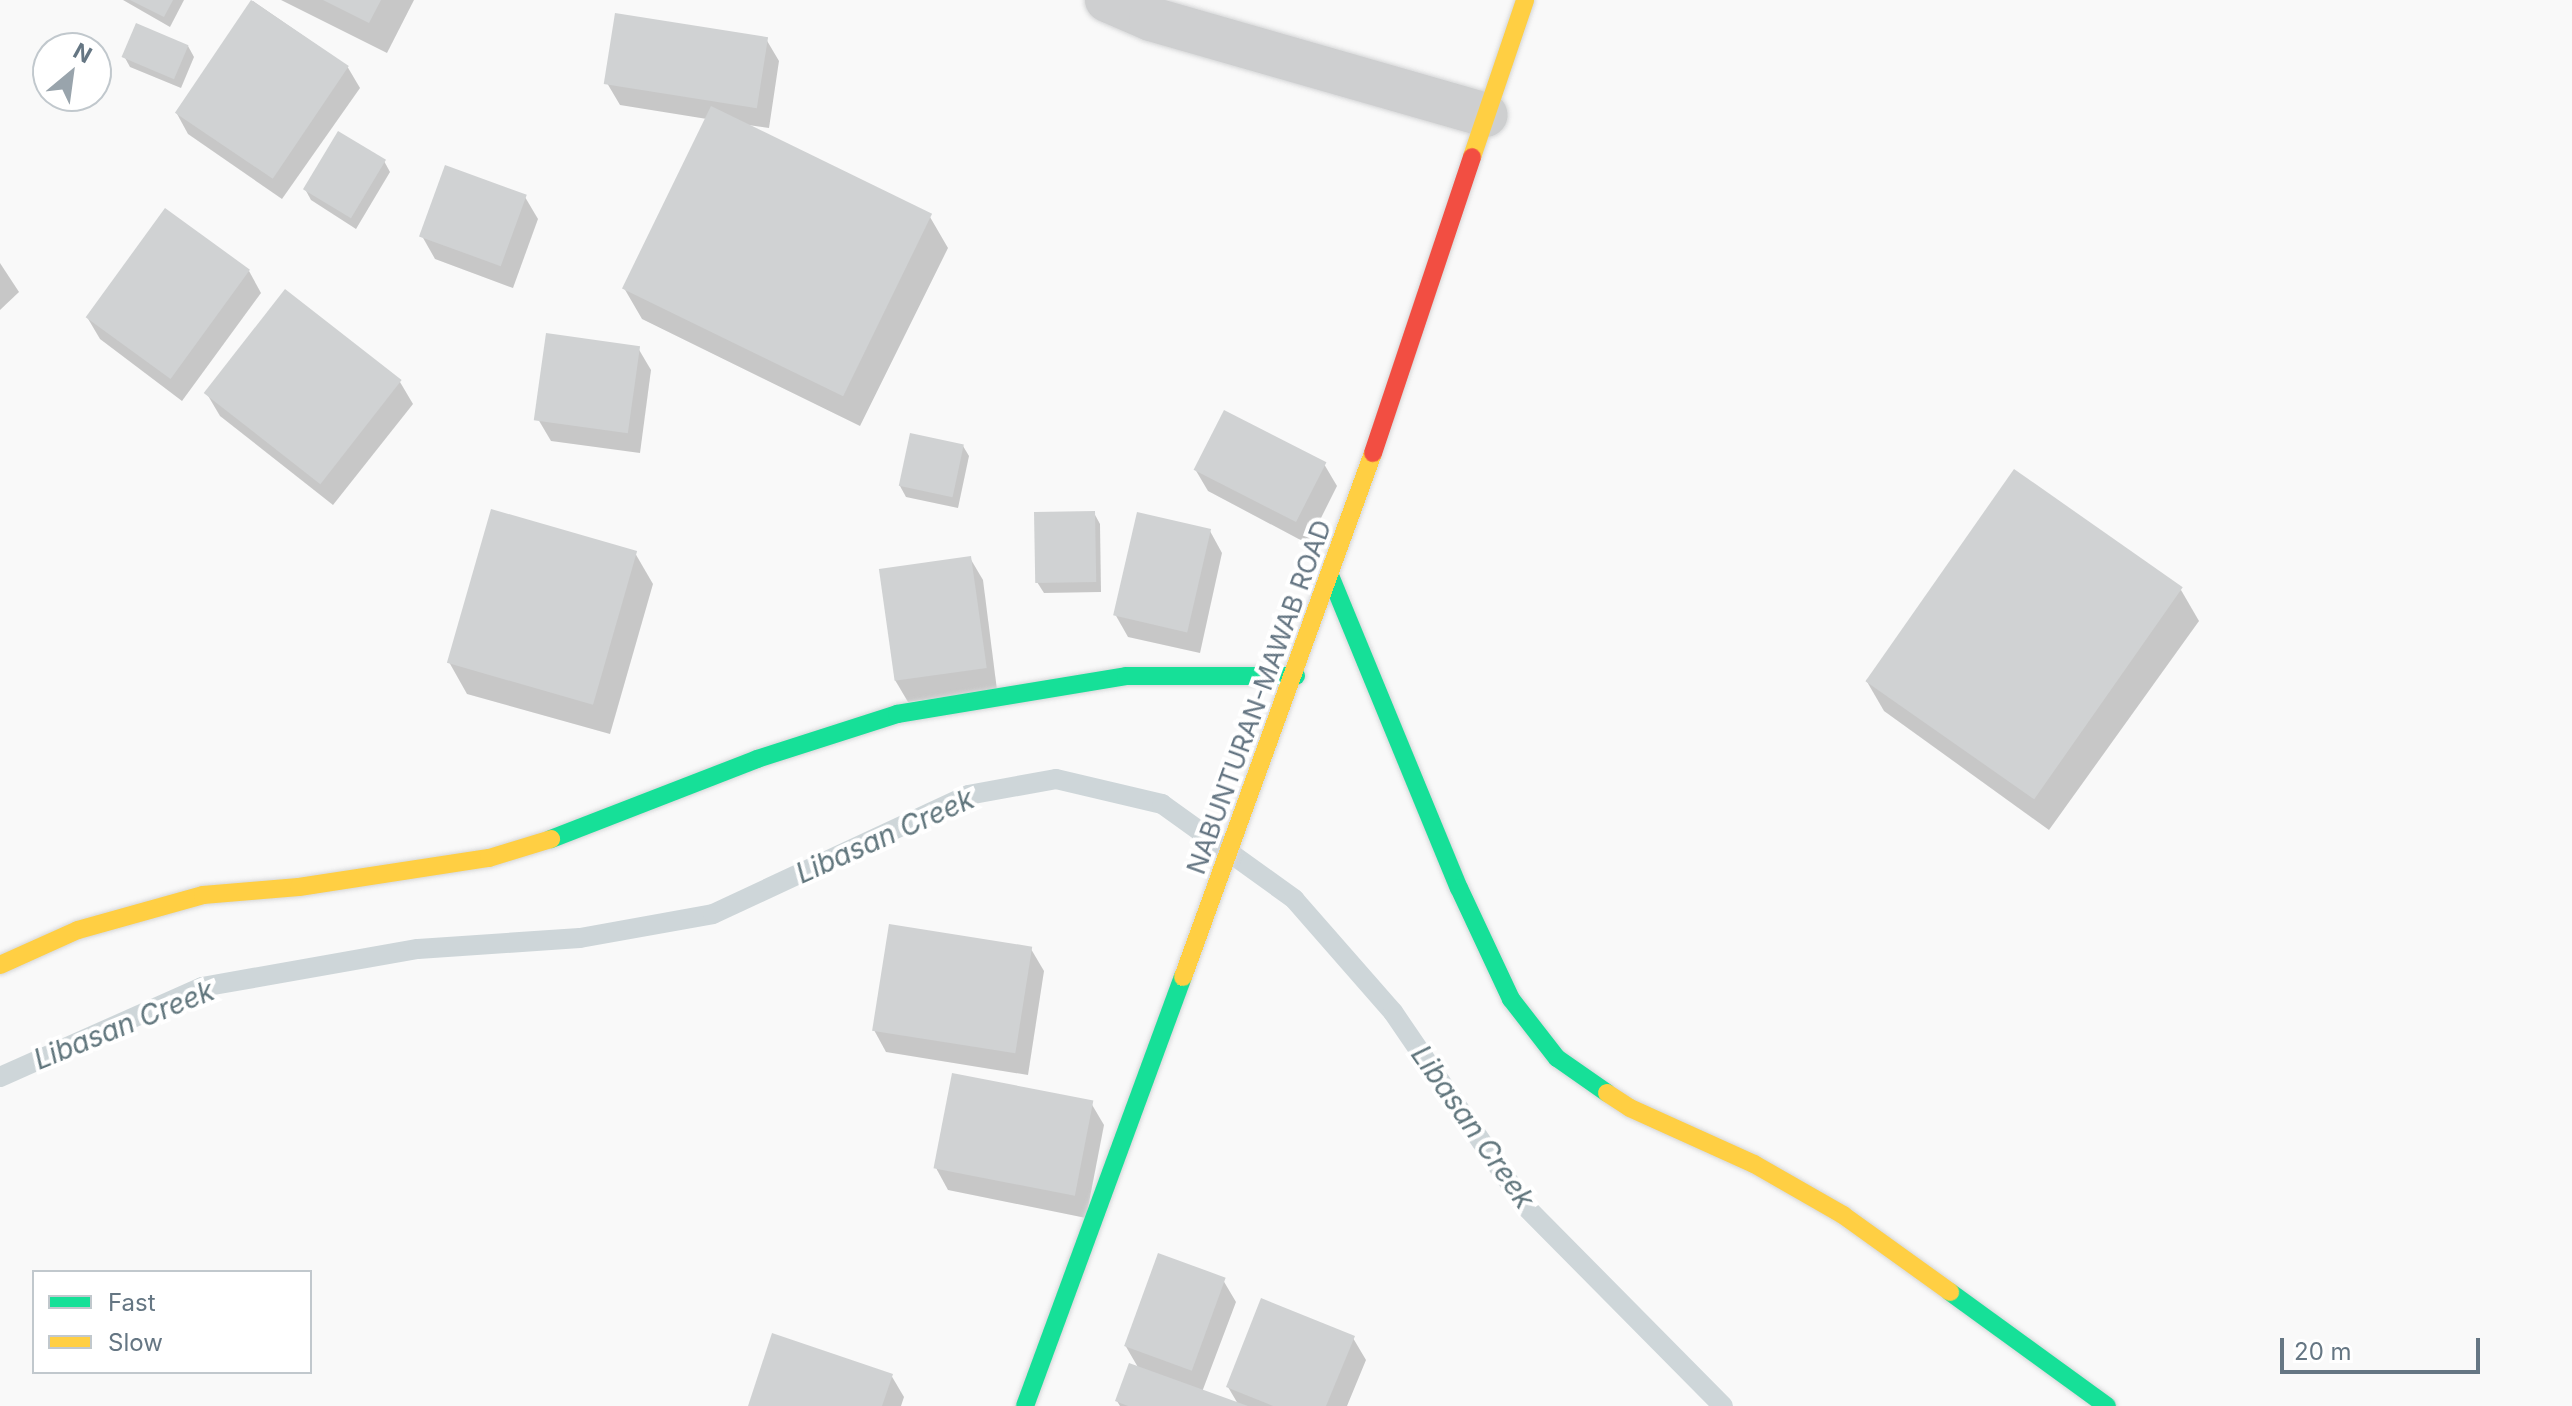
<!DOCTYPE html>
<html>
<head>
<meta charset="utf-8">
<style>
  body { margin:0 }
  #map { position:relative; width:2572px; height:1406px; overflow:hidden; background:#f9f9f9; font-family:Inter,sans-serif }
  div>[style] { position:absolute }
  .shadow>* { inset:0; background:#0003 }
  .stream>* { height:20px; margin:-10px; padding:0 10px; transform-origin:10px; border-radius:10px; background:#ced6d9 }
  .building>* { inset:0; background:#d0d2d3; transform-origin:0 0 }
  .roads { filter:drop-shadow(0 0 2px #d5d6d7) drop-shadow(0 0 2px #d5d6d7) }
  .street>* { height:44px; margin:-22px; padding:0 22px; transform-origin:22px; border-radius:22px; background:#cecfd0 }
  .fast>* { height:18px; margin:-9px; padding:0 9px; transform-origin:9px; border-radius:9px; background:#16e098 }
  .slow>* { height:18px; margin:-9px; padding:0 9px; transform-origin:9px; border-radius:9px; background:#ffcf43 }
  .jam>* { height:18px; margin:-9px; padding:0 9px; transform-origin:9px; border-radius:9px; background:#f24e42 }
  span { translate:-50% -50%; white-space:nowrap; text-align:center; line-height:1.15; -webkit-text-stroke:8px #fff; paint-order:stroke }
  .street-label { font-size:26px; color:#657683 }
  .water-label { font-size:28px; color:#60757c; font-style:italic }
  .legend { position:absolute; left:32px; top:1270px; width:280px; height:104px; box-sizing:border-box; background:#fff; border:2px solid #c1c8cd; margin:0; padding:10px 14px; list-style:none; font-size:24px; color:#657683 }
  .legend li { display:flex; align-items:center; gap:16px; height:40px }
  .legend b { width:40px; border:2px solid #c1c8cd }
  .north { position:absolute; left:32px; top:32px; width:80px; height:80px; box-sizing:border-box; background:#fff; border:2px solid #c1c8cd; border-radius:50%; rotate:29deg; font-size:22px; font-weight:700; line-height:32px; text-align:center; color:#657683 }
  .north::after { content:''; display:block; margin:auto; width:28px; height:36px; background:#99a4ac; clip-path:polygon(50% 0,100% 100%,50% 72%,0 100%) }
  .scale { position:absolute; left:2280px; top:1338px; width:200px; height:36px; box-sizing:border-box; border:4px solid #657683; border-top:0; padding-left:10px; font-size:24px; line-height:28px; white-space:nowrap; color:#657683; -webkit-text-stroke:6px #fff; paint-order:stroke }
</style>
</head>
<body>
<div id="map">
  <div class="shadow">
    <i style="clip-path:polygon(123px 0,184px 0,170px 27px)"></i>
    <i style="clip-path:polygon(281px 0,414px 0,387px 53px)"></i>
    <i style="clip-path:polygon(253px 1px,347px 66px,360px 88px,282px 199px,188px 134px,176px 112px)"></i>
    <i style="clip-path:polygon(766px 39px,779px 61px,769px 128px,748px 125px,930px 217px,948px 248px,860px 426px,642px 319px,624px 288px,707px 119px,620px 105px,607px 83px)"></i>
    <i style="clip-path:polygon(188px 46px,194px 57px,181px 88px,130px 67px,124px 56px)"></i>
    <i style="clip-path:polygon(384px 161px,390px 172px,356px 229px,311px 200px,305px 189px)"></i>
    <i style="clip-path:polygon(525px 197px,538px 219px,513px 288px,435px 259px,422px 236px)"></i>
    <i style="clip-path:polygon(0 263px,19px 292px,0 310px)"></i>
    <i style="clip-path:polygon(249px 271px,261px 293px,182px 401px,100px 339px,87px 317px)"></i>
    <i style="clip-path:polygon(638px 348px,651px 370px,640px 453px,551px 441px,538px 419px)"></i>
    <i style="clip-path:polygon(400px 382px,413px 404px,333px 505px,220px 416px,207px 394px)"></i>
    <i style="clip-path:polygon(963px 446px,969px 456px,958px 508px,906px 497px,900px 486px)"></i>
    <i style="clip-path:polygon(1324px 464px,1337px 486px,1308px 544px,1208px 491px,1195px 469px)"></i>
    <i style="clip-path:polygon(1094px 513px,1100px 524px,1101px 592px,1044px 593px,1037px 582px)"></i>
    <i style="clip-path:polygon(1210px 531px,1222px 553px,1200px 653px,1128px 637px,1115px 614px)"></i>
    <i style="clip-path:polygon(635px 553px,653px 584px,610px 734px,467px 694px,449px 662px)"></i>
    <i style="clip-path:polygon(970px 558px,983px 580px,997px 690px,908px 702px,895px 680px)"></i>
    <i style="clip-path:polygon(2181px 590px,2199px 621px,2049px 830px,1884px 711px,1866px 680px)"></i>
    <i style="clip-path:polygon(1031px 949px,1044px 971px,1028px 1075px,886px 1052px,874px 1030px)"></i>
    <i style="clip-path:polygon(1091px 1103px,1104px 1125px,1086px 1218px,948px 1190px,936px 1168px)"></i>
    <i style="clip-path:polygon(1223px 1280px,1236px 1302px,1202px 1392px,1238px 1404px,1228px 1387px,1353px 1338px,1366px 1360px,1347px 1406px,1120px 1406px,1117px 1401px,1139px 1369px,1125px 1345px)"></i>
    <i style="clip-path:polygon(891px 1375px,904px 1397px,901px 1406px,750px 1406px)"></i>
  </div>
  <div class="stream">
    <i style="left:0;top:1077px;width:221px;rotate:-24deg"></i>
    <i style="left:202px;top:987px;width:219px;rotate:-10deg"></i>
    <i style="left:418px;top:949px;width:162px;rotate:-3.9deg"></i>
    <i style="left:580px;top:938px;width:135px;rotate:-10.2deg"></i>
    <i style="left:713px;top:914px;width:281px;rotate:-25deg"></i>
    <i style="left:968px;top:795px;width:89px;rotate:-10.3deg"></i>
    <i style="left:1056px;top:779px;width:109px;rotate:13.3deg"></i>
    <i style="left:1162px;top:804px;width:163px;rotate:35.7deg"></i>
    <i style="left:1294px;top:899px;width:150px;rotate:48.8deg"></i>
    <i style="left:1393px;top:1012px;width:236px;rotate:55.7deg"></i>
    <i style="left:1526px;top:1207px;width:280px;rotate:45.3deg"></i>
  </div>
  <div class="building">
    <i style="clip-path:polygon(130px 0,173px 0,164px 17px)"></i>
    <i style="left:251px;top:0;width:118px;height:136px;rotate:34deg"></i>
    <i style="clip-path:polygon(323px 0,381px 0,369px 23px)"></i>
    <i style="left:615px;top:13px;width:155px;height:72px;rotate:9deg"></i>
    <i style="left:136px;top:23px;width:57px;height:37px;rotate:23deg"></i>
    <i style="left:711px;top:106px;width:246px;height:203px;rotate:26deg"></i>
    <i style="left:338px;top:131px;width:56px;height:68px;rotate:31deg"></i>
    <i style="left:445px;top:165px;width:87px;height:76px;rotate:20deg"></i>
    <i style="left:165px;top:208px;width:105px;height:135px;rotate:36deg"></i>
    <i style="left:285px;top:289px;width:148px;height:132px;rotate:38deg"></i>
    <i style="left:546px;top:333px;width:95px;height:88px;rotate:8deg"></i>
    <i style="left:1224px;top:410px;width:115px;height:67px;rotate:27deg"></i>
    <i style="left:910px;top:433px;width:55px;height:54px;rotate:12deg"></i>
    <i style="left:2014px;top:469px;width:206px;height:259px;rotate:35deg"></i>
    <i style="left:491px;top:509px;width:152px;height:160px;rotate:16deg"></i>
    <i style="left:1095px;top:511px;width:71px;height:61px;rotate:89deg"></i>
    <i style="left:1137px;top:512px;width:76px;height:106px;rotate:13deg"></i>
    <i style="left:971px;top:556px;width:113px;height:93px;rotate:82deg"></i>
    <i style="left:889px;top:924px;width:145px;height:108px;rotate:9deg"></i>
    <i style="left:952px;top:1073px;width:144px;height:97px;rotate:11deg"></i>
    <i style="left:1158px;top:1253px;width:72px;height:99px;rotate:20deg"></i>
    <i style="clip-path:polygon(1261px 1298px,1355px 1336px,1326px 1406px,1273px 1406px,1226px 1387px)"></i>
    <i style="clip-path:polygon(772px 1333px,893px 1374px,882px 1406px,748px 1406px)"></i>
    <i style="clip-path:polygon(1129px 1363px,1248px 1406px,1128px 1406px,1115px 1401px)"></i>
  </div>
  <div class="roads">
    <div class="street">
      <i style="left:1107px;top:0;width:48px;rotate:23.4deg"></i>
      <i style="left:1151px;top:19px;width:348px;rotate:16deg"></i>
    </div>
    <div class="fast">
      <i style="left:1331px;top:578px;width:335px;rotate:67.6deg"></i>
      <i style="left:1459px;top:888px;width:123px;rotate:64.9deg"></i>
      <i style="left:1511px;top:999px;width:75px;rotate:52.1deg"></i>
      <i style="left:1557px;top:1058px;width:61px;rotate:35deg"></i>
      <i style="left:551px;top:839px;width:221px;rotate:-21.2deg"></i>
      <i style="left:757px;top:759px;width:147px;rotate:-17.8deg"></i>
      <i style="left:897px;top:714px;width:232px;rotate:-9.4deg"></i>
      <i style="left:1126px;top:676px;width:170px"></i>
      <i style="left:1950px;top:1292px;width:194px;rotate:36deg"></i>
      <i style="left:1025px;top:1406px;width:457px;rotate:-69.8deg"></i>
    </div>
    <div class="slow">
      <i style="left:1472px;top:157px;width:166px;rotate:-71.3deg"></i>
      <i style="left:0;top:965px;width:85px;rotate:-24.2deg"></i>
      <i style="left:78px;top:930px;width:130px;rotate:-15.6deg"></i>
      <i style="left:203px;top:895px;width:96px;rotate:-4.8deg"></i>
      <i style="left:299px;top:887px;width:192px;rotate:-8.7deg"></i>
      <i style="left:489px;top:858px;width:65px;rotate:-17deg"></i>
      <i style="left:1183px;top:977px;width:557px;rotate:-70.07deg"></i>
      <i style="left:1607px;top:1093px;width:27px;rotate:33deg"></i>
      <i style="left:1630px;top:1108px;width:136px;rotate:24.3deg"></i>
      <i style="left:1754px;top:1164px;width:103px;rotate:29.8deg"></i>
      <i style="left:1843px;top:1215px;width:132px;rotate:35.7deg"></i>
    </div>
    <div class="jam">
      <i style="left:1373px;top:453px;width:312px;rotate:-71.5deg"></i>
    </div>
  </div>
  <div class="street-label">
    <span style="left:1259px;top:697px;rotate:-70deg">NABUNTURAN-MAWAB ROAD</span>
  </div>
  <div class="water-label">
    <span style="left:885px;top:836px;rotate:-24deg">Libasan Creek</span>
    <span style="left:124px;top:1025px;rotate:-22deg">Libasan Creek</span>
    <span style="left:1473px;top:1127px;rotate:55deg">Libasan Creek</span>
  </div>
  <ul class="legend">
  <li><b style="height:10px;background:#16e098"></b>Fast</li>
  <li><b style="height:10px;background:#ffcf43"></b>Slow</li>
  </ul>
  <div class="north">N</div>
  <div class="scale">20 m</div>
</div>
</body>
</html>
